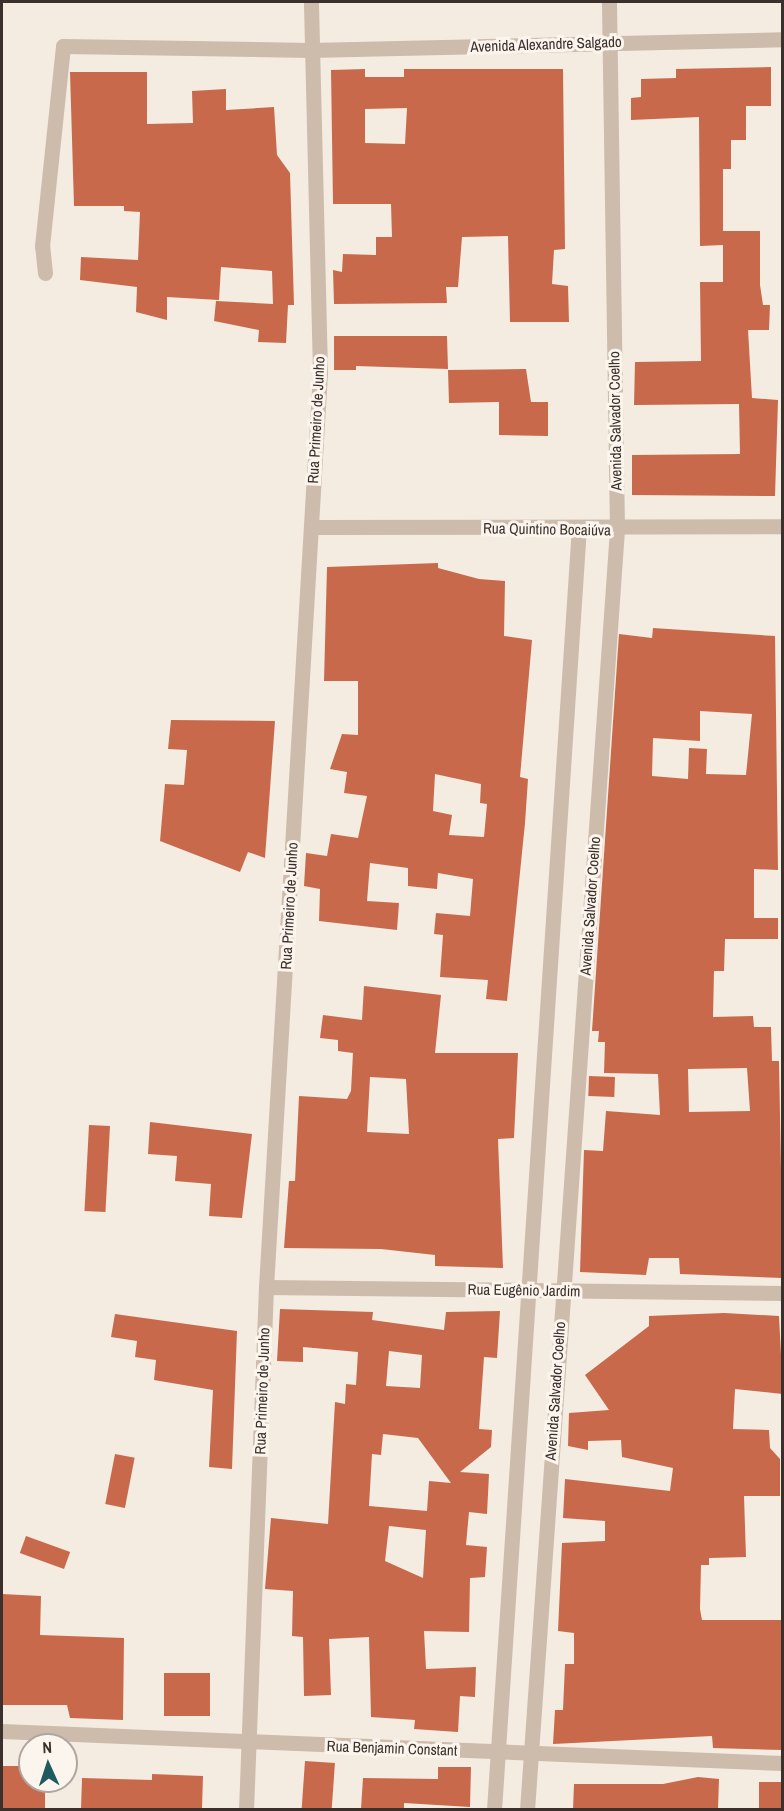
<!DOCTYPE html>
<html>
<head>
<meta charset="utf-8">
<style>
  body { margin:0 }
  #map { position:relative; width:784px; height:1811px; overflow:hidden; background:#f4ebe1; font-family:"Archivo Narrow",sans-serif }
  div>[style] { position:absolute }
  .building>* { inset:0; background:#c8694b; transform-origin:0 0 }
  .minor>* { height:15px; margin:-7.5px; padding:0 7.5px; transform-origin:7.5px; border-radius:7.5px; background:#cdbbac }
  span { translate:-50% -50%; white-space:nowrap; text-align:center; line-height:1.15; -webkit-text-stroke:6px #fbf5ee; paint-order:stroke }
  .street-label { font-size:15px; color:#3b302b }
  .frame { position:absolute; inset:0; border:3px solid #3b302b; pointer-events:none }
  .north { position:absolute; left:18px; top:1733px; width:60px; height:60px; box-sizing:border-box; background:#fbf5ee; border:2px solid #aea6a0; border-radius:50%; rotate:357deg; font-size:16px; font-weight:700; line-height:24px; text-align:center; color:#3b302b }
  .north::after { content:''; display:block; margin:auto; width:21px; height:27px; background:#1f5a5e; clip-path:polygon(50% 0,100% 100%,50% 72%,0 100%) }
</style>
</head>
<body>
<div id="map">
  <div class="building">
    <i style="clip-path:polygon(771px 67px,771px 106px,746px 106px,746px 140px,731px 140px,731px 169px,723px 169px,723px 231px,760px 231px,760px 285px,763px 305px,770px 305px,769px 330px,748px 330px,752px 398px,778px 400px,775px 496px,632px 495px,632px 455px,740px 454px,739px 404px,634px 405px,635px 362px,701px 361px,700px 282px,723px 282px,723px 245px,700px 246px,699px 117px,631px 120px,631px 98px,641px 97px,641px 79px,676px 78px,676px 69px)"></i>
    <i style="clip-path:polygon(evenodd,365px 69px,365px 77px,404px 77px,404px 69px,563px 69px,565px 249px,554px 250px,552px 284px,568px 286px,569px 322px,510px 322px,508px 236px,462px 237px,458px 287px,446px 287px,447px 303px,334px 304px,333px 270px,342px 272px,343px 254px,376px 255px,376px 237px,392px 237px,391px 204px,333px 204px,331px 70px,365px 69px,407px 108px,405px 144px,365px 143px,365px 109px,407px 108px)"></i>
    <i style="clip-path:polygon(70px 72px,147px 72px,147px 124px,193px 123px,192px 91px,226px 89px,226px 110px,274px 107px,277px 155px,290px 173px,294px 305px,288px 305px,286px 343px,258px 342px,259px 330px,214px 321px,216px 301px,273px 304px,272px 271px,221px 267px,219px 300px,167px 297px,167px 320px,136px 312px,137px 287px,80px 280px,81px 257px,138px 260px,140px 212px,124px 211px,124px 206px,74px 206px)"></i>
    <i style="clip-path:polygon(334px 336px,447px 336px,448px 369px,356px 366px,356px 370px,334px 370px)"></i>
    <i style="clip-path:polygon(526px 369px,531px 402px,548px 402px,548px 436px,499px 435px,499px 402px,449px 403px,448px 370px)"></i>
    <i style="clip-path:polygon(evenodd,438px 563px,438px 568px,479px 579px,505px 581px,504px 636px,532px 640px,520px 777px,528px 779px,525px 823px,507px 1001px,486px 999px,488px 980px,440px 977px,443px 935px,434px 934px,436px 913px,470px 916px,473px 879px,438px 873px,437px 889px,408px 886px,408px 868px,370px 863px,367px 901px,399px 903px,397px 930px,319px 921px,320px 889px,304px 886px,306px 853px,327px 856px,331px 834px,358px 838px,367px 796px,344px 793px,347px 772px,330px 769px,342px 734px,358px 735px,358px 681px,324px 681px,327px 567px,438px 563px,435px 774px,481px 784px,480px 803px,487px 804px,484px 837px,449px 835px,452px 815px,433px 811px,435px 774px)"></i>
    <i style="clip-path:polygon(evenodd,653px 628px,775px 636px,778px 870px,754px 869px,754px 918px,778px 918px,778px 939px,725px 939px,724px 971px,714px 971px,713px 1017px,753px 1016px,754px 1027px,771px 1027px,772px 1061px,779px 1061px,783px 1278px,680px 1274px,679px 1258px,649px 1258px,646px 1275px,580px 1272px,584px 1150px,603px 1151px,606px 1111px,660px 1115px,658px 1074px,604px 1073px,605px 1042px,598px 1042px,599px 1031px,592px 1031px,619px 634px,652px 638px,653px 628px,700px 711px,752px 714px,746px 775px,706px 774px,707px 749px,689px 748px,688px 779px,652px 776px,653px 738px,700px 741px,700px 711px,653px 628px,747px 1068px,750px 1111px,689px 1112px,688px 1069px,747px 1068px)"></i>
    <i style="clip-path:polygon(171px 720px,275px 721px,265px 858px,248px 852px,240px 872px,160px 841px,165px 784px,184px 785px,187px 750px,168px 749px)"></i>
    <i style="clip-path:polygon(evenodd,364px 986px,441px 995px,435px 1053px,518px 1053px,514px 1138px,498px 1139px,503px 1268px,435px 1266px,435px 1255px,381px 1249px,284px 1248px,289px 1181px,295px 1181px,299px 1096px,347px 1099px,351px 1091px,353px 1053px,338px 1051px,338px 1040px,320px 1038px,323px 1015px,362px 1020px,364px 986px,370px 1077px,406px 1079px,409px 1134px,367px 1132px,370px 1077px)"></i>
    <i style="left:589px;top:1076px;width:26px;height:20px;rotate:2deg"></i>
    <i style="clip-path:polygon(150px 1122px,252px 1134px,242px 1218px,209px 1216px,211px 1184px,175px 1181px,177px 1156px,148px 1154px)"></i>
    <i style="left:89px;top:1125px;width:21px;height:86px;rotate:3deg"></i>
    <i style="clip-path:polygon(evenodd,280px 1309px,373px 1312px,372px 1320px,444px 1330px,446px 1312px,500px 1311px,497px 1358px,484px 1357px,479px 1429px,492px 1430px,491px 1447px,460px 1472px,489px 1474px,487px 1514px,469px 1512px,466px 1545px,487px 1547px,485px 1577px,470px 1578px,469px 1632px,424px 1631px,426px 1669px,476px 1667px,475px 1697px,460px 1696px,458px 1732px,414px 1729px,415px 1720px,371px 1717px,369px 1637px,329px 1639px,331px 1695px,304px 1696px,303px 1637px,292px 1636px,293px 1591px,265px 1589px,271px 1518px,328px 1524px,335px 1402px,345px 1404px,346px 1384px,356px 1385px,358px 1352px,303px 1347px,303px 1362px,277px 1361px,280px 1309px,389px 1351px,422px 1355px,420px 1388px,386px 1386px,389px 1351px,280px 1309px,383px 1434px,418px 1438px,451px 1483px,429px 1481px,427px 1511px,369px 1506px,372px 1454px,381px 1455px,383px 1434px,280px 1309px,389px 1526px,426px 1530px,423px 1578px,385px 1561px,389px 1526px)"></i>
    <i style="clip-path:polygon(724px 1313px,779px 1316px,783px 1394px,735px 1389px,733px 1429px,769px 1430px,770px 1448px,780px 1459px,780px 1496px,744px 1496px,746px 1557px,709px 1558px,709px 1565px,701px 1565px,700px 1609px,702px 1620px,783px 1620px,783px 1750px,713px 1748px,712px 1736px,553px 1744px,555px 1710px,563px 1710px,565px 1664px,574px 1664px,574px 1633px,558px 1631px,562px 1543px,605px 1541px,605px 1521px,563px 1518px,565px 1479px,670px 1491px,673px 1468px,622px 1457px,621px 1440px,588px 1441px,588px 1450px,568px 1446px,569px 1413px,609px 1410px,585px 1375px,649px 1326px,649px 1316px)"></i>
    <i style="clip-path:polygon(115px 1314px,237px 1331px,232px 1469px,209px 1467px,213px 1390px,154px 1380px,156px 1360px,135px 1357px,137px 1341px,111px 1337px)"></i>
    <i style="left:115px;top:1454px;width:20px;height:51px;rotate:11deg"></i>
    <i style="left:26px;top:1536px;width:47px;height:18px;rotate:20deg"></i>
    <i style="clip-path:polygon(2px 1594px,41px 1596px,40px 1635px,124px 1638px,123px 1720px,70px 1718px,67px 1705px,2px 1705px)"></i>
    <i style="left:164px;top:1673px;width:46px;height:43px"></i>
    <i style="left:305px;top:1761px;width:30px;height:48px;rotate:4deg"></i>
    <i style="clip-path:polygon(2px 1766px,30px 1766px,30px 1781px,45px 1781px,45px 1809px,2px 1809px)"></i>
    <i style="clip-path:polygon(438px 1767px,471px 1767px,470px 1807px,404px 1803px,404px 1809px,361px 1809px,363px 1778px,438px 1779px)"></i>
    <i style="clip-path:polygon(152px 1774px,203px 1776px,202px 1809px,81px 1809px,82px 1778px,152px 1780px)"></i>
    <i style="clip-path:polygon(698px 1777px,719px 1779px,718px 1809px,573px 1809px,574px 1784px,663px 1784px)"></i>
    <i style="left:759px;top:1782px;width:24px;height:27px"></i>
  </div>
  <div class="minor">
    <i style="left:45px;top:273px;width:27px;rotate:-96deg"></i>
    <i style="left:42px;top:246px;width:201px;rotate:-84deg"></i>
    <i style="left:63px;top:46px;width:247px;rotate:0.9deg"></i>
    <i style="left:310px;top:50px;width:472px;rotate:-1.3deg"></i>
    <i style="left:311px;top:527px;width:471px;rotate:-0.1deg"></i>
    <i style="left:266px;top:1287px;width:516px;rotate:0.67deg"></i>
    <i style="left:2px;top:1731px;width:781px;rotate:2.35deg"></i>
    <i style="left:246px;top:1810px;width:523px;rotate:-87.81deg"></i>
    <i style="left:266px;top:1287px;width:917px;rotate:-86.62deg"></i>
    <i style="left:320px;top:372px;width:370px;rotate:-91.4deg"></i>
    <i style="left:494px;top:1810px;width:1285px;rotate:-86.21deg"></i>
    <i style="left:527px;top:1810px;width:1283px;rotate:-85.98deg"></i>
    <i style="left:617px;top:530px;width:528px;rotate:-90.87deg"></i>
  </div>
  <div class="street-label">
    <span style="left:546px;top:44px;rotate:-2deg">Avenida Alexandre Salgado</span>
    <span style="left:316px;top:420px;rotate:-87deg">Rua Primeiro de Junho</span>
    <span style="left:615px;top:421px;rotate:-91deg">Avenida Salvador Coelho</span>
    <span style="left:547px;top:529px;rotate:1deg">Rua Quintino Bocaiúva</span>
    <span style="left:289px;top:906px;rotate:-87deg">Rua Primeiro de Junho</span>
    <span style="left:590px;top:906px;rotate:-86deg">Avenida Salvador Coelho</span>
    <span style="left:524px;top:1290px;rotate:1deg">Rua Eugênio Jardim</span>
    <span style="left:262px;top:1391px;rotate:-88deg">Rua Primeiro de Junho</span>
    <span style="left:555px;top:1391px;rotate:-86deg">Avenida Salvador Coelho</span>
    <span style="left:392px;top:1748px;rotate:2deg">Rua Benjamin Constant</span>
  </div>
  <div class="frame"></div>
  <div class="north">N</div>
</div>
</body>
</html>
